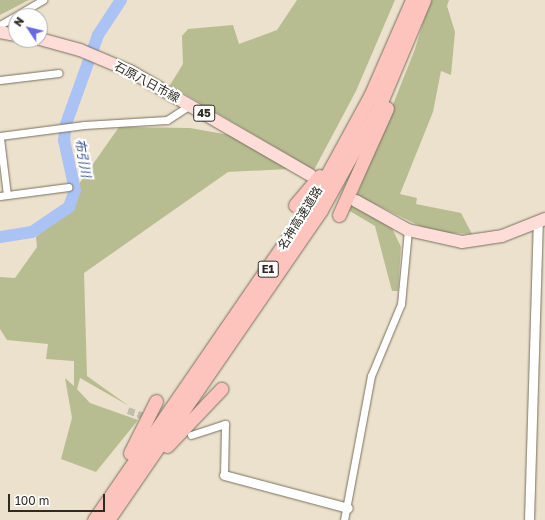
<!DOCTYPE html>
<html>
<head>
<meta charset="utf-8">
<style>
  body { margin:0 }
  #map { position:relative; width:545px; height:520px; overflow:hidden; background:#ebe1cd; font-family:"Golos Text","Noto Sans JP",sans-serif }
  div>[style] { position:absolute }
  .green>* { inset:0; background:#b8bd91 }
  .river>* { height:12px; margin:-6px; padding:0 6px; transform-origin:6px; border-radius:6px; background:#abc3f4 }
  .minor-tunnel>* { height:7px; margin-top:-3.5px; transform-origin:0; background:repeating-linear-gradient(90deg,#c5bdab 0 7px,transparent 0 10.5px) }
  .roads { filter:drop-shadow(0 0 1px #79705e) drop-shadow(0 0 1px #79705e) }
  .minor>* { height:7px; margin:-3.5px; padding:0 3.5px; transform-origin:3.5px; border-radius:3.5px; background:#fff }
  .tertiary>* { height:9px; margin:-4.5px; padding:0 4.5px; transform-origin:4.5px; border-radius:4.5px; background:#fff }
  .primary>* { height:12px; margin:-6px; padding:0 6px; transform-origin:6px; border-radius:6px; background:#fedcd8 }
  .motorway>* { height:13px; margin:-6.5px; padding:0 6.5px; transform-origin:6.5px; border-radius:6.5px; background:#fdc4be }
  span { translate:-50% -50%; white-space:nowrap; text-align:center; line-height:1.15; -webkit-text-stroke:4px #fff; paint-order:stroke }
  .shield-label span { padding:1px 3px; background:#fff; border:1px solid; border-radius:3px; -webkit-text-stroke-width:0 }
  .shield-label { font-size:11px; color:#2f2b23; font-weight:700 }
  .street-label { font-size:12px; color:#2f2b23 }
  .water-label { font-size:13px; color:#354f8c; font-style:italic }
  .north { position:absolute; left:8px; top:8px; width:40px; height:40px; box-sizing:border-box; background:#fff; border:1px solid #acaaa7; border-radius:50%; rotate:305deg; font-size:11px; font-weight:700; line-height:16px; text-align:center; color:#2f2b23 }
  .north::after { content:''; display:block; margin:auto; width:14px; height:18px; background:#6669e2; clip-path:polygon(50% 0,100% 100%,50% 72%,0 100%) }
  .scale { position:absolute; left:8px; top:494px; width:97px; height:18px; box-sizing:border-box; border:2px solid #2f2b23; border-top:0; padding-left:5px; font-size:12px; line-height:14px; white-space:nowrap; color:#2f2b23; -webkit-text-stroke:3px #fff; paint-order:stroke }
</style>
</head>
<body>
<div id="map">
  <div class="green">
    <i style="clip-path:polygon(0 0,29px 0,0 15px)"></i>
    <i style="clip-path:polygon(297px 0,395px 0,356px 91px,314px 170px,170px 85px,183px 64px,182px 36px,188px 29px,233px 25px,239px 44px,277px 30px)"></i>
    <i style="clip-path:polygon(430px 0,449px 0,447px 6px,455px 32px,451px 75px,441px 71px,433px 112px,400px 194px,417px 198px,416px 204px,461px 213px,472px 234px,432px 232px,357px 195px,415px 49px)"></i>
    <i style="clip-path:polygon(119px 127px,190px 128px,235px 136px,288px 169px,228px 172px,84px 273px,87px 376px,129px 406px,80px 378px,77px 389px,90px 403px,138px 420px,96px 472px,61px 459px,72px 418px,65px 378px,74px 386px,74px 361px,46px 359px,48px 344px,7px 340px,0 329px,0 277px,15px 278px,37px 247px,36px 237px,76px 203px,79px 184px)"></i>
    <i style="clip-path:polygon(351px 205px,392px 228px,401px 247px,398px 291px,392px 291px,375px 226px,348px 210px)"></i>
  </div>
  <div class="river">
    <i style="left:0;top:237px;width:32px;rotate:-9deg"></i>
    <i style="left:32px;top:232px;width:45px;rotate:-34deg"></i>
    <i style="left:69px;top:207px;width:18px;rotate:-71deg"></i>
    <i style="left:75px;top:190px;width:51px;rotate:-102.4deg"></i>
    <i style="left:64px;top:140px;width:16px;rotate:-83deg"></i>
    <i style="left:66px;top:124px;width:95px;rotate:-70.2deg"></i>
    <i style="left:98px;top:35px;width:42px;rotate:-56.7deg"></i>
  </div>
  <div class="minor-tunnel">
    <i style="left:128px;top:410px;width:39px;rotate:21deg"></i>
  </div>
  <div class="roads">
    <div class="minor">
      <i style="left:0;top:25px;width:50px;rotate:-30.2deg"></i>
      <i style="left:0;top:80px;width:59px;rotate:-6.8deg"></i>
      <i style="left:0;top:136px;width:85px;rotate:-7.5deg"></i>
      <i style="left:84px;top:125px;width:83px;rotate:-3.4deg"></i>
      <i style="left:167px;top:120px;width:27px;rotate:-33deg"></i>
      <i style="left:0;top:138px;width:57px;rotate:83deg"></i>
      <i style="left:0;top:196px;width:69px;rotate:-7.5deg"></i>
      <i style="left:191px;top:435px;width:36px;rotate:-18deg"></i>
      <i style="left:225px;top:424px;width:51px;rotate:91.1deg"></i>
      <i style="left:344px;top:520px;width:147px;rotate:-79.4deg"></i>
      <i style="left:371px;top:376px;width:78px;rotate:-67.4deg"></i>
      <i style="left:401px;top:304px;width:74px;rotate:-84.6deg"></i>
    </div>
    <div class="tertiary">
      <i style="left:224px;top:475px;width:128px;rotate:14.9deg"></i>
      <i style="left:529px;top:520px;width:298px;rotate:-88.3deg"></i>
    </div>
    <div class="primary">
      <i style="left:0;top:32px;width:16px;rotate:11deg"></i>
      <i style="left:40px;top:39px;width:41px;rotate:15.4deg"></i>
      <i style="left:80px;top:50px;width:54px;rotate:22.8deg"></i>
      <i style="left:130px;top:71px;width:208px;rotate:30deg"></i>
      <i style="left:356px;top:201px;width:60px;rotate:29.1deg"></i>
      <i style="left:408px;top:230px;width:55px;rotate:12.5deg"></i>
      <i style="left:462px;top:242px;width:40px;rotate:-8.5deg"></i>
      <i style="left:502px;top:236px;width:46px;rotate:-21.6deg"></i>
    </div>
    <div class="motorway">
      <i style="left:295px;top:205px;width:38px;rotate:-50deg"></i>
      <i style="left:339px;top:215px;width:117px;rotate:-65.8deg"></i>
      <i style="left:167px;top:446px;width:79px;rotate:-46.5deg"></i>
      <i style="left:130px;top:453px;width:58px;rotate:-63.4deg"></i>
      <i style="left:94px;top:520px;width:383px;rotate:-55.5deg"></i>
      <i style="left:311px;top:204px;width:123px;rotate:-61.4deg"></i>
      <i style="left:370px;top:96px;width:105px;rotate:-66.4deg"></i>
      <i style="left:108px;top:520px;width:376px;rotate:-55.5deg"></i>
      <i style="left:321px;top:210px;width:124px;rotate:-60.9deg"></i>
      <i style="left:381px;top:102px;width:111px;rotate:-67.1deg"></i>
    </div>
  </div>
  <div class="shield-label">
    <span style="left:204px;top:113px">45</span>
    <span style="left:268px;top:269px">E1</span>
  </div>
  <div class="street-label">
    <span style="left:147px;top:82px;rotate:28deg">石原八日市線</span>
    <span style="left:300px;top:218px;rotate:-58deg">名神高速道路</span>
  </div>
  <div class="water-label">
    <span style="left:83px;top:158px;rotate:80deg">布引川</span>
  </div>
  <div class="north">N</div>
  <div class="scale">100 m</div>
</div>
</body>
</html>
